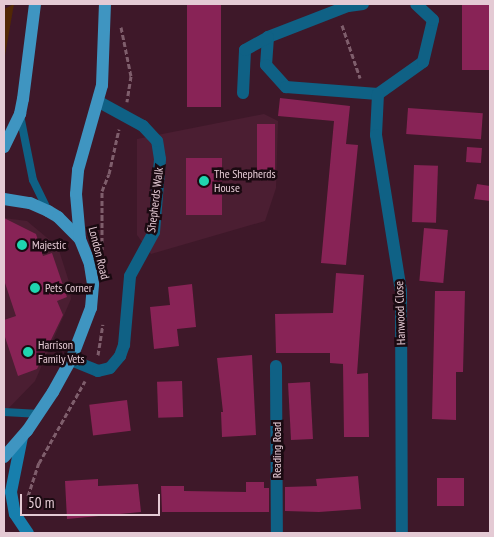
<!DOCTYPE html>
<html>
<head>
<meta charset="utf-8">
<style>
  body { margin:0 }
  #map { position:relative; width:494px; height:537px; overflow:hidden; background:#3e1829; font-family:"PT Sans Narrow",sans-serif }
  div>[style] { position:absolute }
  .built>* { inset:0; background:#4b1e32 }
  .green>* { inset:0; background:#522805 }
  .building>* { inset:0; background:#882356; transform-origin:0 0 }
  .path>* { height:3px; margin-top:-1.5px; transform-origin:0; background:repeating-linear-gradient(90deg,#7f5e6c 0 5px,transparent 0 7.5px) }
  .lane>* { height:8px; margin:-4px; padding:0 4px; transform-origin:4px; border-radius:4px; background:#0f6185 }
  .street>* { height:12px; margin:-6px; padding:0 6px; transform-origin:6px; border-radius:6px; background:#0f6185 }
  .secondary>* { height:12px; margin:-6px; padding:0 6px; transform-origin:6px; border-radius:6px; background:#177fad }
  .primary>* { height:12px; margin:-6px; padding:0 6px; transform-origin:6px; border-radius:6px; background:#3f95c1 }
  .dots>* { width:14px; height:14px; translate:-50% -50%; box-sizing:border-box; border:2px solid #1a0a11; border-radius:50% }
  span { translate:-50% -50%; white-space:nowrap; text-align:center; line-height:1.15; -webkit-text-stroke:5px #1a0a11; paint-order:stroke }
  .poi-label { font-size:12px; color:#e4cad4 }
  .left { translate:0 -50%; text-align:left }
  .street-label { font-size:12px; color:#e4cad4 }
  .frame { position:absolute; inset:0; border:5px solid #e4cad4; pointer-events:none }
  .scale { position:absolute; left:20px; top:494px; width:140px; height:22px; box-sizing:border-box; border:2px solid #e4cad4; border-top:0; padding-left:6px; font-size:15px; line-height:18px; white-space:nowrap; color:#e4cad4; -webkit-text-stroke:4px #1a0a11; paint-order:stroke }
</style>
</head>
<body>
<div id="map">
  <div class="built">
    <i style="clip-path:polygon(264px 114px,278px 121px,276px 188px,265px 221px,151px 254px,137px 235px,137px 139px)"></i>
    <i style="clip-path:polygon(4px 218px,27px 221px,58px 247px,69px 282px,71px 299px,35px 381px,4px 413px)"></i>
  </div>
  <div class="green">
    <i style="clip-path:polygon(14px 4px,4px 61px,4px 9px)"></i>
  </div>
  <div class="building">
    <i style="left:187px;top:4px;width:34px;height:103px"></i>
    <i style="left:462px;top:4px;width:28px;height:66px"></i>
    <i style="clip-path:polygon(280px 98px,350px 106px,346px 144px,358px 145px,346px 265px,321px 263px,334px 121px,278px 116px)"></i>
    <i style="left:408px;top:108px;width:75px;height:26px;rotate:4deg"></i>
    <i style="left:257px;top:124px;width:18px;height:48px"></i>
    <i style="left:467px;top:147px;width:15px;height:15px;rotate:4deg"></i>
    <i style="left:186px;top:158px;width:36px;height:57px"></i>
    <i style="left:414px;top:165px;width:24px;height:57px;rotate:2deg"></i>
    <i style="clip-path:polygon(477px 184px,490px 186px,490px 201px,474px 199px)"></i>
    <i style="clip-path:polygon(4px 218px,36px 234px,43px 256px,52px 253px,67px 297px,57px 301px,63px 315px,37px 369px,18px 376px,4px 334px,4px 320px,16px 316px,4px 280px)"></i>
    <i style="left:424px;top:228px;width:24px;height:53px;rotate:5deg"></i>
    <i style="clip-path:polygon(336px 273px,364px 275px,357px 374px,368px 373px,369px 437px,344px 437px,343px 364px,330px 363px,330px 353px,276px 353px,275px 314px,333px 313px)"></i>
    <i style="clip-path:polygon(192px 284px,196px 327px,177px 329px,179px 346px,154px 349px,150px 307px,170px 305px,168px 287px)"></i>
    <i style="clip-path:polygon(435px 291px,465px 291px,463px 372px,456px 372px,456px 420px,432px 419px)"></i>
    <i style="clip-path:polygon(252px 355px,256px 435px,222px 437px,221px 412px,223px 412px,217px 358px)"></i>
    <i style="left:182px;top:381px;width:36px;height:25px;rotate:88deg"></i>
    <i style="left:310px;top:382px;width:57px;height:22px;rotate:87deg"></i>
    <i style="left:127px;top:400px;width:31px;height:38px;rotate:83deg"></i>
    <i style="clip-path:polygon(358px 476px,361px 509px,319px 512px,285px 511px,285px 487px,317px 486px,316px 479px)"></i>
    <i style="left:437px;top:478px;width:27px;height:28px"></i>
    <i style="clip-path:polygon(98px 479px,98px 486px,138px 484px,141px 512px,67px 519px,65px 481px)"></i>
    <i style="clip-path:polygon(246px 482px,264px 482px,264px 488px,269px 488px,269px 512px,162px 512px,161px 486px,184px 486px,184px 491px,246px 492px)"></i>
  </div>
  <div class="path">
    <i style="left:342px;top:25px;width:56px;rotate:71.2deg"></i>
    <i style="left:121px;top:27px;width:50px;rotate:78.5deg"></i>
    <i style="left:131px;top:76px;width:26px;rotate:99deg"></i>
    <i style="left:102px;top:250px;width:59px;rotate:-90deg"></i>
    <i style="left:102px;top:191px;width:18px;rotate:-68deg"></i>
    <i style="left:109px;top:174px;width:46px;rotate:-77.5deg"></i>
    <i style="left:98px;top:355px;width:31px;rotate:-81deg"></i>
    <i style="left:28px;top:496px;width:35px;rotate:-72deg"></i>
    <i style="left:39px;top:463px;width:94px;rotate:-60.7deg"></i>
  </div>
  <div class="lane">
    <i style="left:20px;top:115px;width:66px;rotate:78.7deg"></i>
    <i style="left:33px;top:180px;width:32px;rotate:64deg"></i>
    <i style="left:4px;top:412px;width:36px;rotate:3deg"></i>
  </div>
  <div class="street">
    <i style="left:363px;top:4px;width:15px;rotate:172deg"></i>
    <i style="left:348px;top:6px;width:86px;rotate:158.8deg"></i>
    <i style="left:268px;top:37px;width:28px;rotate:94deg"></i>
    <i style="left:266px;top:65px;width:30px;rotate:48deg"></i>
    <i style="left:286px;top:87px;width:92px;rotate:4.4deg"></i>
    <i style="left:378px;top:94px;width:55px;rotate:-35.4deg"></i>
    <i style="left:423px;top:62px;width:43px;rotate:-76.6deg"></i>
    <i style="left:433px;top:20px;width:23px;rotate:-137deg"></i>
    <i style="left:243px;top:93px;width:43px;rotate:-87.3deg"></i>
    <i style="left:245px;top:50px;width:26px;rotate:-29deg"></i>
    <i style="left:378px;top:94px;width:41px;rotate:92.8deg"></i>
    <i style="left:376px;top:135px;width:158px;rotate:80.9deg"></i>
    <i style="left:401px;top:291px;width:242px;rotate:89.8deg"></i>
    <i style="left:71px;top:360px;width:29px;rotate:22deg"></i>
    <i style="left:98px;top:371px;width:12px;rotate:-14deg"></i>
    <i style="left:110px;top:368px;width:16px;rotate:-50deg"></i>
    <i style="left:120px;top:356px;width:12px;rotate:-70deg"></i>
    <i style="left:124px;top:345px;width:69px;rotate:-85deg"></i>
    <i style="left:130px;top:276px;width:50px;rotate:-61.4deg"></i>
    <i style="left:154px;top:232px;width:73px;rotate:-85.3deg"></i>
    <i style="left:160px;top:159px;width:18px;rotate:-99deg"></i>
    <i style="left:157px;top:141px;width:21px;rotate:-133deg"></i>
    <i style="left:143px;top:126px;width:50px;rotate:-151.4deg"></i>
    <i style="left:276px;top:366px;width:167px;rotate:89.7deg"></i>
  </div>
  <div class="secondary">
    <i style="left:22px;top:437px;width:56px;rotate:101.3deg"></i>
    <i style="left:11px;top:492px;width:22px;rotate:80deg"></i>
    <i style="left:15px;top:514px;width:23px;rotate:56deg"></i>
  </div>
  <div class="primary">
    <i style="left:4px;top:147px;width:37px;rotate:-64deg"></i>
    <i style="left:20px;top:114px;width:15px;rotate:-79deg"></i>
    <i style="left:23px;top:99px;width:96px;rotate:-82.8deg"></i>
    <i style="left:4px;top:199px;width:26px;rotate:9deg"></i>
    <i style="left:30px;top:203px;width:20px;rotate:24deg"></i>
    <i style="left:48px;top:211px;width:12px;rotate:31deg"></i>
    <i style="left:58px;top:217px;width:31px;rotate:45deg"></i>
    <i style="left:4px;top:457px;width:35px;rotate:-49deg"></i>
    <i style="left:27px;top:431px;width:47px;rotate:-56.3deg"></i>
    <i style="left:53px;top:392px;width:37px;rotate:-61deg"></i>
    <i style="left:71px;top:360px;width:56px;rotate:-69deg"></i>
    <i style="left:91px;top:308px;width:24px;rotate:-85deg"></i>
    <i style="left:93px;top:284px;width:20px;rotate:-99deg"></i>
    <i style="left:90px;top:264px;width:27px;rotate:-112deg"></i>
    <i style="left:80px;top:239px;width:45px;rotate:-95.1deg"></i>
    <i style="left:76px;top:194px;width:24px;rotate:-85deg"></i>
    <i style="left:78px;top:170px;width:88px;rotate:-74.2deg"></i>
    <i style="left:102px;top:85px;width:81px;rotate:-87.9deg"></i>
  </div>
  <div class="dots">
    <i style="left:204px;top:181px;background:#1fd5b0"></i>
    <i style="left:22px;top:245px;background:#1fd5b0"></i>
    <i style="left:35px;top:288px;background:#1fd5b0"></i>
    <i style="left:28px;top:352px;background:#1fd5b0"></i>
  </div>
  <div class="poi-label">
    <span class="left" style="left:214px;top:181px">The Shepherds<br>House</span>
    <span class="left" style="left:32px;top:245px">Majestic</span>
    <span class="left" style="left:45px;top:288px">Pets Corner</span>
    <span class="left" style="left:38px;top:352px">Harrison<br>Family Vets</span>
  </div>
  <div class="street-label">
    <span style="left:155px;top:200px;rotate:-83deg">Shepherds Walk</span>
    <span style="left:99px;top:253px;rotate:76deg">London Road</span>
    <span style="left:400px;top:313px;rotate:-92deg">Hanwood Close</span>
    <span style="left:277px;top:450px;rotate:-90deg">Reading Road</span>
  </div>
  <div class="frame"></div>
  <div class="scale">50 m</div>
</div>
</body>
</html>
